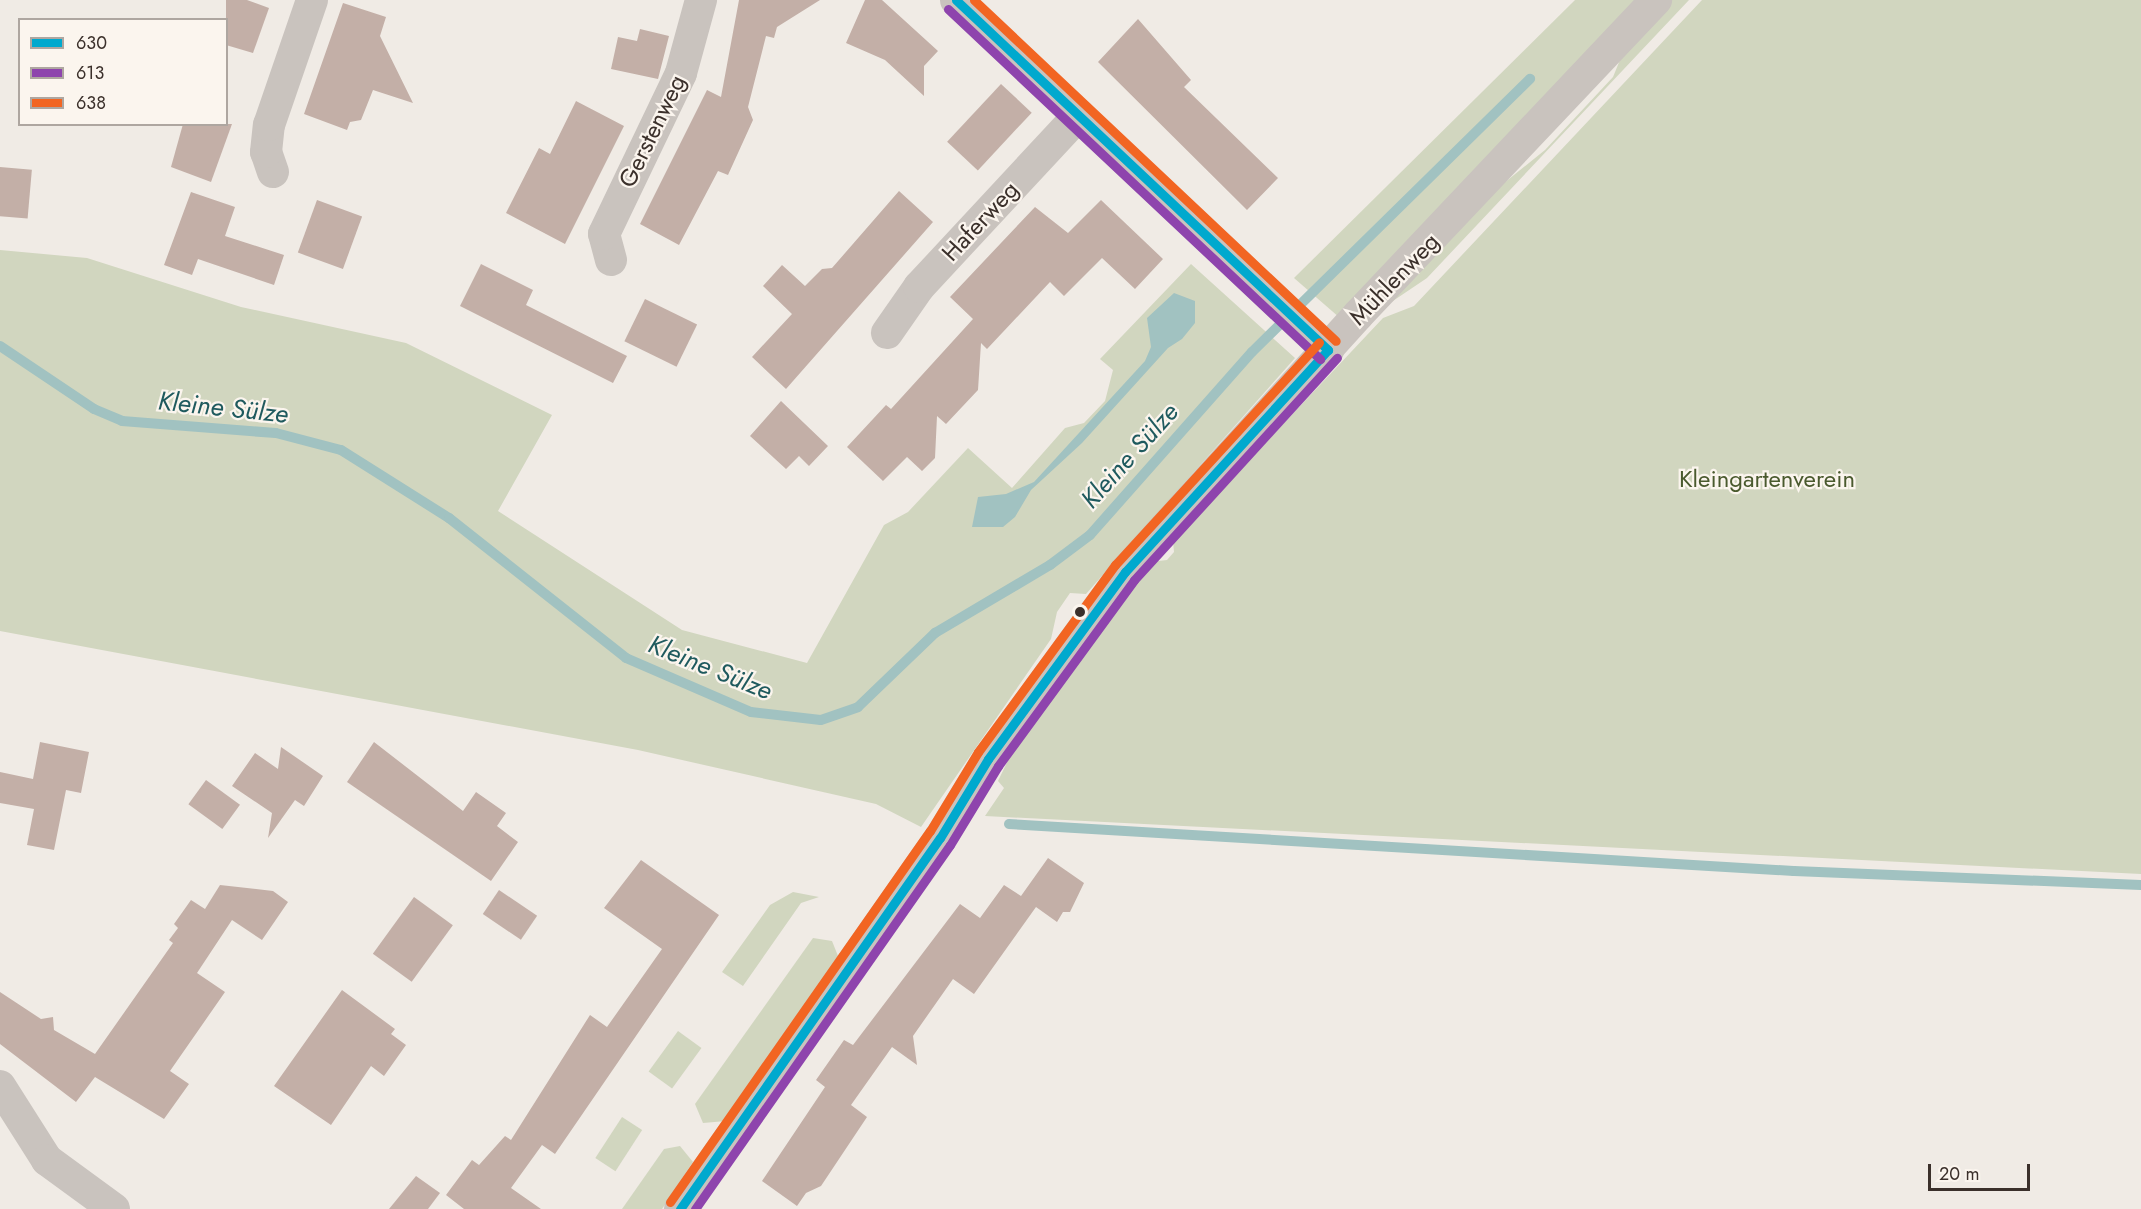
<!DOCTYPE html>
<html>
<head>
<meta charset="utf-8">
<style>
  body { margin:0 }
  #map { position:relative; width:2141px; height:1209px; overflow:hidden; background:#f0ebe5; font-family:Jost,sans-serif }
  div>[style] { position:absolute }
  .green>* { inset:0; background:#d1d6bf; transform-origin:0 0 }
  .water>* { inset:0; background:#a1c2c1 }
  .stream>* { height:10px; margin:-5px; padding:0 5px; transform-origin:5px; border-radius:5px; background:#a1c2c1 }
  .building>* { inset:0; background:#c3afa7; transform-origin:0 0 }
  .minor>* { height:32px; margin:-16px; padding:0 16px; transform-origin:16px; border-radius:16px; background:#c9c3be }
  .bus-1>* { height:9px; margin:-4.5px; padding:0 4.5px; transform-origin:4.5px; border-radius:4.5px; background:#00a9ce }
  .bus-2>* { height:9px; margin:-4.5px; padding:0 4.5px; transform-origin:4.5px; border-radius:4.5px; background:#8e44ad }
  .bus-3>* { height:9px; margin:-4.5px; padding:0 4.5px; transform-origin:4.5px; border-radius:4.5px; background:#f26522 }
  .dots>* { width:16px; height:16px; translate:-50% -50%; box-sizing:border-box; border:3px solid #fbf5ee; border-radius:50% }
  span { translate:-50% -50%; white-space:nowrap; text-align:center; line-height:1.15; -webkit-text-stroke:4.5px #fbf5ee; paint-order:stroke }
  .street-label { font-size:24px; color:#3b302b }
  .park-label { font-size:24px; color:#4a5a2e }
  .water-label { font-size:26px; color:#1f5a5e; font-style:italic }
  .legend { position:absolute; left:18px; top:18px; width:210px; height:108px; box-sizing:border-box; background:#fbf5ee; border:2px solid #aea6a0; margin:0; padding:8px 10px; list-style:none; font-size:18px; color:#3b302b }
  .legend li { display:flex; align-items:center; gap:12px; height:30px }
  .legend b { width:30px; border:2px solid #aea6a0 }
  .scale { position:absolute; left:1928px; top:1164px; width:102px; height:27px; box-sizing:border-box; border:3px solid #3b302b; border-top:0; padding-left:8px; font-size:18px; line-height:21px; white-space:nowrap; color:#3b302b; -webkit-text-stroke:4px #fbf5ee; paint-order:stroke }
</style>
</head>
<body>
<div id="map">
  <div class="green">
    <i style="clip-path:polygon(1575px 0,1644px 0,1340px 318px,1294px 278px)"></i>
    <i style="clip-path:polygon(1671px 0,1689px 0,1427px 278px,1381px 309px,1504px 183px,1545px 150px,1613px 77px,1624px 50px)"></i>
    <i style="clip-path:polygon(1702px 0,2141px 0,2141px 874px,985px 816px,1004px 788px,998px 781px,1016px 744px,1150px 562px,1167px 560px,1174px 552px,1173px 541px,1383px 318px,1414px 306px)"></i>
    <i style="clip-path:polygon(0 250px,87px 258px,241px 307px,406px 343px,552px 415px,498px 511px,682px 630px,807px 663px,884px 525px,908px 512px,968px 448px,1012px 488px,1065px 428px,1084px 423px,1105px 401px,1113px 370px,1100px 359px,1191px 264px,1295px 358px,1086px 594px,1070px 593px,1057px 612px,1051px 639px,921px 827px,876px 804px,638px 750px,0 631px)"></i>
    <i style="clip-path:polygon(793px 892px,819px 897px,801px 903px,743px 986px,722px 972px,770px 905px)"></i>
    <i style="clip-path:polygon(813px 938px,832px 941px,838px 956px,726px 1121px,703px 1123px,695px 1104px)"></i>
    <i style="left:678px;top:1031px;width:29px;height:50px;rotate:36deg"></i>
    <i style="left:622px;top:1117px;width:24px;height:49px;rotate:33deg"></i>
    <i style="clip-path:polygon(680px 1146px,693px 1162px,662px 1209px,622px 1209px,664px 1149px)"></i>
  </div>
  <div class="water">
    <i style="clip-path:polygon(1174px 293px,1195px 301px,1195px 323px,1182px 339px,1168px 348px,1082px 443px,1031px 490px,1015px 517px,1003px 527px,972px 527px,978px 497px,1006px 494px,1034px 482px,1145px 361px,1151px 347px,1147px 318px)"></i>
  </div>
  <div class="stream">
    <i style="left:0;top:346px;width:113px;rotate:33.8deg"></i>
    <i style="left:94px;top:409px;width:30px;rotate:23deg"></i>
    <i style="left:122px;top:421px;width:154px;rotate:4.5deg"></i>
    <i style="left:276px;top:433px;width:67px;rotate:14.7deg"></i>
    <i style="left:341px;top:450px;width:128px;rotate:32.2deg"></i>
    <i style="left:449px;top:518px;width:226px;rotate:38.3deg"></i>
    <i style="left:626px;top:658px;width:136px;rotate:23.4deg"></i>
    <i style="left:751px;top:712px;width:70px;rotate:6.5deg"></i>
    <i style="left:821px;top:720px;width:39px;rotate:-19deg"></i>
    <i style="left:858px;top:707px;width:107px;rotate:-43.9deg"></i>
    <i style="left:935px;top:633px;width:134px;rotate:-30.6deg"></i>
    <i style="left:1050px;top:565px;width:50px;rotate:-36.9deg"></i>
    <i style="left:1090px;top:535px;width:244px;rotate:-48.5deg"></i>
    <i style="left:1252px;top:352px;width:390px;rotate:-44.5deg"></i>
    <i style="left:1009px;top:824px;width:786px;rotate:3.43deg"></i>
    <i style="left:1794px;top:871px;width:347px;rotate:2.3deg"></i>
  </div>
  <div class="building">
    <i style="clip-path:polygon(226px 0,247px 0,269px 8px,253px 53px,226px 45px)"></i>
    <i style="clip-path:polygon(739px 0,820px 0,777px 27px,774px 38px,766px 36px,748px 107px,753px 120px,728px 175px,718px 171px,679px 245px,640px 224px,707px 90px,721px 97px)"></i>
    <i style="clip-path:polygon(865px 0,882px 0,938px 51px,924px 66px,924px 96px,885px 60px,846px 43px)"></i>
    <i style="clip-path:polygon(343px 3px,386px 17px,380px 36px,413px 103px,373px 90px,361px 120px,350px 122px,347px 130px,304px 114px)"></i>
    <i style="clip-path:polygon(1138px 19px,1191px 80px,1184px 87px,1278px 178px,1247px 210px,1098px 62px)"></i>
    <i style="clip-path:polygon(640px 29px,669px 36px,658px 79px,611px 69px,618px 37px,637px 41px)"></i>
    <i style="left:1001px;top:84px;width:42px;height:79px;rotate:43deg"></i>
    <i style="clip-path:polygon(576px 101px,624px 126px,565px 244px,506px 213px,539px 148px,550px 154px)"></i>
    <i style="clip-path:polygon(183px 124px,232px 124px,211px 182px,171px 167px)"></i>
    <i style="left:0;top:167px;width:32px;height:49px;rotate:5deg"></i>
    <i style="clip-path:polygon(899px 191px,933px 222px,786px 389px,752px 357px,792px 314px,763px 286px,782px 265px,805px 286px,822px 269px,832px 268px)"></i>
    <i style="clip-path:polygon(191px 192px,235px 207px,225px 236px,284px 255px,274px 285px,198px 259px,192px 275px,164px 265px)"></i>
    <i style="left:317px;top:200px;width:48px;height:56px;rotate:20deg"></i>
    <i style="clip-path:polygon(1101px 200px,1163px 259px,1135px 289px,1102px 258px,1064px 296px,1050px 282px,987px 349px,981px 343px,978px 390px,946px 424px,937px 416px,935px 458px,922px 471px,907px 457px,883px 481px,847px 447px,886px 405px,891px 409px,973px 319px,950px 297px,1035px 207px,1068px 233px)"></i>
    <i style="clip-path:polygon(481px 264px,533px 290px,526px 305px,627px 356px,613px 383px,460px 306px)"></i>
    <i style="left:645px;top:299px;width:58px;height:47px;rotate:26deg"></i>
    <i style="clip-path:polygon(781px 401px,828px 446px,809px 466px,799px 456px,786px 469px,750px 436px)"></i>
    <i style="clip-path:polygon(40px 742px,89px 752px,81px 793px,66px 790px,54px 850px,27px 845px,34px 809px,0 803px,0 772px,33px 779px)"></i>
    <i style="clip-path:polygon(374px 742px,463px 811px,476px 792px,506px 813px,497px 826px,518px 842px,491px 881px,347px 782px)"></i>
    <i style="clip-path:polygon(281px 747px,323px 776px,304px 806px,295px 800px,268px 838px,272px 813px,232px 786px,255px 753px,278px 769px)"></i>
    <i style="left:206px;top:780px;width:42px;height:30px;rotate:36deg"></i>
    <i style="clip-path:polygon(1048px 858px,1084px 883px,1070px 912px,1063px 912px,1057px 922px,1036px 907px,974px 994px,953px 979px,913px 1036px,917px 1065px,892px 1047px,851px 1105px,867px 1117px,821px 1186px,806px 1193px,797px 1206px,762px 1181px,825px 1087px,816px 1080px,844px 1040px,853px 1045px,960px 904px,980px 918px,1004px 885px,1021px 896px)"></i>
    <i style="clip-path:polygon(641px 860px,719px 915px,555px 1154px,542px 1145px,511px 1188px,541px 1209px,464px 1209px,446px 1195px,472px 1160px,479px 1165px,505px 1136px,511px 1140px,590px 1015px,607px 1027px,662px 949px,604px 908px)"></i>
    <i style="clip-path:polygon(220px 885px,273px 891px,288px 902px,262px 940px,232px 920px,197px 973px,225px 992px,170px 1071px,189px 1084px,164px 1119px,95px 1077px,76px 1102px,0 1044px,0 992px,41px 1019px,53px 1017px,54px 1030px,95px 1054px,173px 943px,169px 940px,178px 928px,174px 924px,191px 900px,205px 909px)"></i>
    <i style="left:499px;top:890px;width:46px;height:29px;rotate:34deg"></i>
    <i style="left:414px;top:897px;width:48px;height:70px;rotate:36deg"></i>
    <i style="clip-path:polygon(342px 990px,395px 1029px,391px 1034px,406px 1045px,384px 1076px,371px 1066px,331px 1125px,274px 1086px)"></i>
    <i style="clip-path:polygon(416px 1176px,440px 1193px,428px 1209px,389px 1209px)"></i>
  </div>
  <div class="minor">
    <i style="left:956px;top:0;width:511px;rotate:43.25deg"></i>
    <i style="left:273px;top:172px;width:21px;rotate:-109deg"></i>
    <i style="left:266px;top:152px;width:27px;rotate:-84deg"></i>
    <i style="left:269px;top:125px;width:132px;rotate:-71deg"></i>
    <i style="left:611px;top:260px;width:27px;rotate:-105deg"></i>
    <i style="left:604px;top:234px;width:178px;rotate:-64.4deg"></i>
    <i style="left:681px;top:73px;width:76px;rotate:-74.7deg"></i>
    <i style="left:887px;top:333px;width:56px;rotate:-55.2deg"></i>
    <i style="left:919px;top:287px;width:235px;rotate:-47.1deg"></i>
    <i style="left:0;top:1086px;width:88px;rotate:57.6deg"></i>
    <i style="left:47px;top:1160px;width:83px;rotate:36.2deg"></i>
    <i style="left:680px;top:1209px;width:453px;rotate:-55deg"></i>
    <i style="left:940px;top:838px;width:92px;rotate:-58.7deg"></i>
    <i style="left:988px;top:759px;width:232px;rotate:-53.8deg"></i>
    <i style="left:1125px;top:572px;width:347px;rotate:-47.8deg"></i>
    <i style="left:1358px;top:315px;width:434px;rotate:-46.6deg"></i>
  </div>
  <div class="bus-1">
    <i style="left:956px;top:0;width:511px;rotate:43.25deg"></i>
    <i style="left:680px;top:1209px;width:453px;rotate:-55deg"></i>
    <i style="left:940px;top:838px;width:92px;rotate:-58.7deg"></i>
    <i style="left:988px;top:759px;width:232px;rotate:-53.8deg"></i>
    <i style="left:1125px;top:572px;width:301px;rotate:-47.6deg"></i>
  </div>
  <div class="bus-2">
    <i style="left:948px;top:9px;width:511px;rotate:43.25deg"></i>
    <i style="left:695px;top:1209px;width:444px;rotate:-55deg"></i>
    <i style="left:950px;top:845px;width:92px;rotate:-58.7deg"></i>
    <i style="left:998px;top:766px;width:230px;rotate:-53.8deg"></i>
    <i style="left:1134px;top:580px;width:301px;rotate:-47.6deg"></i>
  </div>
  <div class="bus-3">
    <i style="left:974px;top:0;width:497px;rotate:43.3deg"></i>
    <i style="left:670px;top:1202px;width:453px;rotate:-55deg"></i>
    <i style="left:930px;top:831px;width:92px;rotate:-58.7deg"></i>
    <i style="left:978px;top:752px;width:232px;rotate:-53.8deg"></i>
    <i style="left:1115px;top:565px;width:302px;rotate:-47.5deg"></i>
  </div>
  <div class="dots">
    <i style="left:1080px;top:612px;background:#3b302b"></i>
  </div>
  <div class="street-label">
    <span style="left:652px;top:131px;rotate:-64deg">Gerstenweg</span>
    <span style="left:980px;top:221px;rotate:-47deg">Haferweg</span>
    <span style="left:1394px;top:279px;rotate:-46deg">Mühlenweg</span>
  </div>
  <div class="park-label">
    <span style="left:1767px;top:479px">Kleingartenverein</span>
  </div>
  <div class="water-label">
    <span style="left:223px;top:408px;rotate:6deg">Kleine Sülze</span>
    <span style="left:1130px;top:456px;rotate:-48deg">Kleine Sülze</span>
    <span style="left:710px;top:668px;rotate:22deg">Kleine Sülze</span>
  </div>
  <ul class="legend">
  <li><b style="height:8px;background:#00a9ce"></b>630</li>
  <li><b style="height:8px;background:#8e44ad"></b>613</li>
  <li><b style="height:8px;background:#f26522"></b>638</li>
  </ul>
  <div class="scale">20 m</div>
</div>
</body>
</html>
